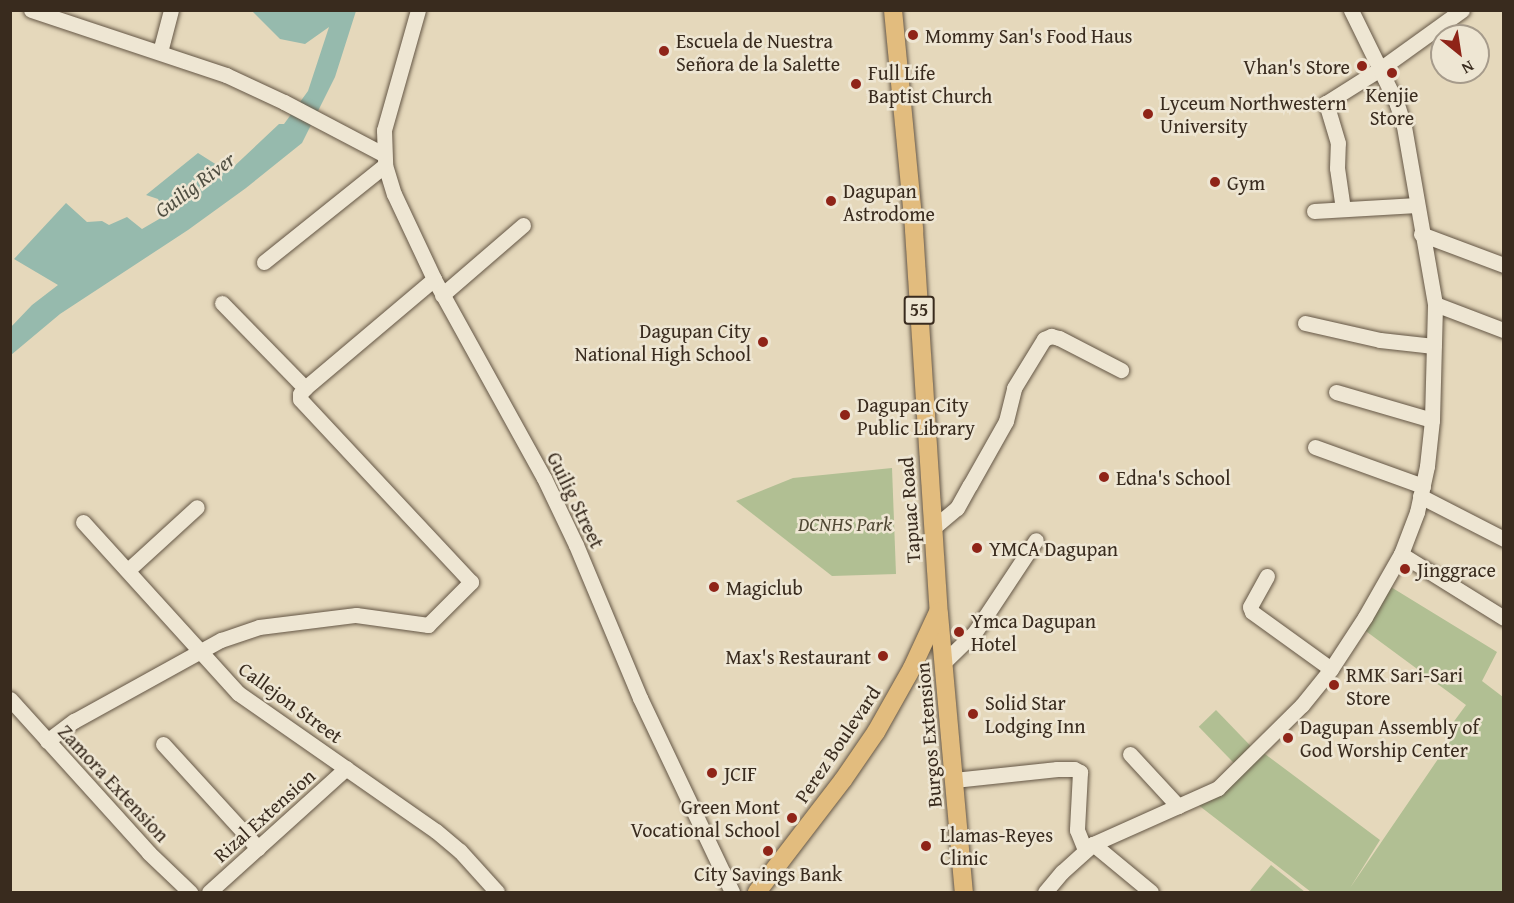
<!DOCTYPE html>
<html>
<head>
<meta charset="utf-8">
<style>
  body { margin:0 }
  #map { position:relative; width:1514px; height:903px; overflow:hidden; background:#e5d8bb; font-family:"Gentium Book Plus",serif }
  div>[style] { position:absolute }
  .green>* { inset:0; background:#b1bf93; transform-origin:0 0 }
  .water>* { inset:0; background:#96baad }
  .roads { filter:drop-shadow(0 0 2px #645645) drop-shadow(0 0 2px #645645) }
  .minor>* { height:15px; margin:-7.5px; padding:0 7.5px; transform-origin:7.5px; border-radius:7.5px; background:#eee6d3 }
  .major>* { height:18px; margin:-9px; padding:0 9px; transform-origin:9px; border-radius:9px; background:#e2bc7e }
  .dots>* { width:16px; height:16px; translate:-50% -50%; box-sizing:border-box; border:3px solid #eee6d3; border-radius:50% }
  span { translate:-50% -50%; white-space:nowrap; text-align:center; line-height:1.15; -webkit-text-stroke:5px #eee6d3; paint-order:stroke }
  .shield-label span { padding:2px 4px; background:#eee6d3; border:2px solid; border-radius:4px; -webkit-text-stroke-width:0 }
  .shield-label { font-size:18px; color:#392b1e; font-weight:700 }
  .poi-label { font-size:20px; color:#392b1e }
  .left { translate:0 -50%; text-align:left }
  .right { translate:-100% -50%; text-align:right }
  .street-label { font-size:20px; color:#392b1e }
  .park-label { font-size:20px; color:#514935; font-style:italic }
  .water-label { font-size:21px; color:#504f42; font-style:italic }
  .frame { position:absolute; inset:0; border:12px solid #392b1e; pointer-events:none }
  .north { position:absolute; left:1430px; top:24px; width:60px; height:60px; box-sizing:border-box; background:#eee6d3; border:2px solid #a69b8b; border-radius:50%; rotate:150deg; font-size:16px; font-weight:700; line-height:24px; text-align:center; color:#392b1e }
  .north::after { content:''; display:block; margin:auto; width:21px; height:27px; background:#8f2418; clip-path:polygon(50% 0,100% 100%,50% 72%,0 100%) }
</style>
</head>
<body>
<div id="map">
  <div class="green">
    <i style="clip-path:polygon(892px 468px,896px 574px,832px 576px,736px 501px,793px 478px)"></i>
    <i style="clip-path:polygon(1386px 584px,1497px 652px,1482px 681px,1503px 697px,1503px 892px,1311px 892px,1197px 804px,1261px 751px,1380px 840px,1350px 888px,1451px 740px,1444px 735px,1466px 705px,1363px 629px)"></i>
    <i style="left:1216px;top:710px;width:52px;height:24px;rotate:46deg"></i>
    <i style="clip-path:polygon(1271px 865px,1305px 892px,1249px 892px)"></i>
  </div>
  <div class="water">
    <i style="clip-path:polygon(252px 11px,356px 11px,335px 77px,302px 143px,246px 188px,188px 230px,60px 314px,11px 355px,10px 328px,32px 305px,58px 285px,14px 259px,66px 203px,87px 222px,102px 221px,109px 225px,127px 217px,142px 229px,166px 215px,158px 199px,146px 195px,198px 153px,228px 172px,279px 124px,284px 124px,308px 91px,329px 27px,305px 44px,280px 39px)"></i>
  </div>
  <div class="roads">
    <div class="minor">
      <i style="left:31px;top:10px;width:206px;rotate:18.4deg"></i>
      <i style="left:226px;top:75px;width:64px;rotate:25deg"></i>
      <i style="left:284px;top:102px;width:112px;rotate:27.7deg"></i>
      <i style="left:418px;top:10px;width:125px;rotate:105.8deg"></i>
      <i style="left:384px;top:130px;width:35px;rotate:88deg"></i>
      <i style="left:385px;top:165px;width:30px;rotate:73deg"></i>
      <i style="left:394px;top:194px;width:94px;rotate:64.8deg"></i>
      <i style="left:434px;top:279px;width:227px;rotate:61.1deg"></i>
      <i style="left:544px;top:478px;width:74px;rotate:64.5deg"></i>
      <i style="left:576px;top:545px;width:166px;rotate:67.3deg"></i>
      <i style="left:640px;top:698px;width:215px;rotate:64.6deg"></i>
      <i style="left:160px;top:52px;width:43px;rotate:-75.3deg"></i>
      <i style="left:1343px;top:209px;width:41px;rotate:-98.3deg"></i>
      <i style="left:1337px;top:168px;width:25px;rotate:-88deg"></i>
      <i style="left:1338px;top:143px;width:42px;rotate:-106.7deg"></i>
      <i style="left:1326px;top:103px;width:64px;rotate:-32.2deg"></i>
      <i style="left:1380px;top:69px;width:101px;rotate:-35.7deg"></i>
      <i style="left:1314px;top:211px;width:103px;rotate:-3.3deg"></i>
      <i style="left:1421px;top:234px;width:89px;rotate:20.5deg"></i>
      <i style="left:264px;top:262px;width:155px;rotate:-38.7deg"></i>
      <i style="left:442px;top:295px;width:107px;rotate:-40.8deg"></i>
      <i style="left:222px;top:303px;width:119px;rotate:45.7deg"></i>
      <i style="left:1435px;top:304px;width:73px;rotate:20.9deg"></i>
      <i style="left:1305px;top:323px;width:77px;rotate:12.8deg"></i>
      <i style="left:1380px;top:340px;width:54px;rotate:6.3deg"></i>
      <i style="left:1336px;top:392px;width:100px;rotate:16.3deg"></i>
      <i style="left:1315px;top:447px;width:115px;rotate:19.9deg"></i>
      <i style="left:1420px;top:496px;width:94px;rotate:27.1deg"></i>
      <i style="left:83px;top:522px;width:231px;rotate:47.8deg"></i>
      <i style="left:238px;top:693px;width:241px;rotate:34.9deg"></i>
      <i style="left:436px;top:831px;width:31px;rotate:40deg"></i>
      <i style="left:460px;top:851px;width:55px;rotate:47.9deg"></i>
      <i style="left:933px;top:528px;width:31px;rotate:-40deg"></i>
      <i style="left:957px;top:508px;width:26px;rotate:-61deg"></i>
      <i style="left:970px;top:485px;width:73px;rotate:-60.6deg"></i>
      <i style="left:1006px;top:421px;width:34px;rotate:-76deg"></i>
      <i style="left:1014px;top:388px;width:57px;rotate:-58.5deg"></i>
      <i style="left:1044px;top:339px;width:8px;rotate:-23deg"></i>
      <i style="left:1051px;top:336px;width:8px;rotate:14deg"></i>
      <i style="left:1059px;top:338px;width:70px;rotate:27.3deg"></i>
      <i style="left:1401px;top:554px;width:121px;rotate:31.9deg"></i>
      <i style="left:128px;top:570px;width:93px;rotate:-42.4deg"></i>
      <i style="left:1267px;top:576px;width:35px;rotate:119deg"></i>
      <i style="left:1250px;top:607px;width:5px;rotate:68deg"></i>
      <i style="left:1252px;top:612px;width:97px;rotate:35.8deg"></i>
      <i style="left:944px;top:662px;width:43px;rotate:-44.1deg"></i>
      <i style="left:975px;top:632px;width:110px;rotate:-56.5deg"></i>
      <i style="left:10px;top:699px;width:207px;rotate:47.9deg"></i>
      <i style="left:149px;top:853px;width:57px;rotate:43.6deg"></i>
      <i style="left:47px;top:741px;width:34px;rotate:-37deg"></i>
      <i style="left:74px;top:721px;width:168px;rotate:-28.9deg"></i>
      <i style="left:221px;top:640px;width:40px;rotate:-18.9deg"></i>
      <i style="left:259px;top:627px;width:98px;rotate:-7.1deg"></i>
      <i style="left:356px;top:615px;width:73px;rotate:7.9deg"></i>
      <i style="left:428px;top:625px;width:61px;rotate:-45deg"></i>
      <i style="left:471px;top:582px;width:250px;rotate:-133.1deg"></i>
      <i style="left:300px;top:399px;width:5px;rotate:-90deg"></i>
      <i style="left:300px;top:394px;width:8px;rotate:-50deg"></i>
      <i style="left:305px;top:388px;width:169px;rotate:-40.2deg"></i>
      <i style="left:163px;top:744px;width:141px;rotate:47.6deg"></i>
      <i style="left:1130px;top:754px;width:71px;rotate:47.3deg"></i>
      <i style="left:954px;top:780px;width:104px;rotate:-6.1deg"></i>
      <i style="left:1057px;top:769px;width:17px"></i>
      <i style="left:1074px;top:769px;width:7px;rotate:27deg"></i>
      <i style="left:1080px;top:772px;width:58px;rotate:93deg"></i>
      <i style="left:1077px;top:830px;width:22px;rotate:68deg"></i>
      <i style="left:1093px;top:844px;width:75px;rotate:39.6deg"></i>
      <i style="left:209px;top:892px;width:185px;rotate:-42.1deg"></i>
      <i style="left:1045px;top:892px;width:26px;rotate:-50deg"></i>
      <i style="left:1062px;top:872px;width:42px;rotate:-42.1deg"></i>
      <i style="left:1093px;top:844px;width:137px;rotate:-24.1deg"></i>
      <i style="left:1218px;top:788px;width:118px;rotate:-44.7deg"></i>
      <i style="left:1302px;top:705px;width:46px;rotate:-51.1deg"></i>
      <i style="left:1331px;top:669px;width:62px;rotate:-56.8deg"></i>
      <i style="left:1365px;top:617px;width:73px;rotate:-60.3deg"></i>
      <i style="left:1401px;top:554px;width:45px;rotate:-69.1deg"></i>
      <i style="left:1417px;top:512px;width:47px;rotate:-77.7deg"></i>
      <i style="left:1427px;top:466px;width:46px;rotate:-83.8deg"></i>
      <i style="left:1432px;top:420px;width:116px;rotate:-88.5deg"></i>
      <i style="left:1435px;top:304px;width:181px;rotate:-99.9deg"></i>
      <i style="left:1404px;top:126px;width:23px;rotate:-108deg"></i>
      <i style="left:1397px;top:104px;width:105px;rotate:-116.1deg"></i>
    </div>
    <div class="major">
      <i style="left:893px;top:10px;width:221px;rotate:84.5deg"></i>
      <i style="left:914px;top:230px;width:385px;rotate:86.3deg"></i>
      <i style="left:939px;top:614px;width:279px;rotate:84.9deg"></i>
      <i style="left:757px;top:892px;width:141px;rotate:-52.5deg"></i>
      <i style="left:843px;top:780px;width:58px;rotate:-55.5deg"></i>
      <i style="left:876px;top:732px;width:73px;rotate:-60.6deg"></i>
      <i style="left:912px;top:668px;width:62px;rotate:-65.1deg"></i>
    </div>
  </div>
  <div class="dots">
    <i style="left:913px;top:35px;background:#8f2418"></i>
    <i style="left:664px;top:51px;background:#8f2418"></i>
    <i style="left:1362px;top:66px;background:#8f2418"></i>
    <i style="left:1392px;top:73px;background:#8f2418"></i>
    <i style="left:856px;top:84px;background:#8f2418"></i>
    <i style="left:1148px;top:114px;background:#8f2418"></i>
    <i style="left:1215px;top:182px;background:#8f2418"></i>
    <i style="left:831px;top:201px;background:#8f2418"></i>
    <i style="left:763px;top:342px;background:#8f2418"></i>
    <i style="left:845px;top:415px;background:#8f2418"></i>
    <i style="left:1104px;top:477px;background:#8f2418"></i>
    <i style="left:977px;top:548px;background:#8f2418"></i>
    <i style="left:1405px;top:569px;background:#8f2418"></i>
    <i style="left:714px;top:587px;background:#8f2418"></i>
    <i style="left:959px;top:632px;background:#8f2418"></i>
    <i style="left:883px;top:656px;background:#8f2418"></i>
    <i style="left:1334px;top:685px;background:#8f2418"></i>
    <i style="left:973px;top:714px;background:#8f2418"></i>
    <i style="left:1288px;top:738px;background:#8f2418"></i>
    <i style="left:712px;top:773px;background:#8f2418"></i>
    <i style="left:792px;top:818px;background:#8f2418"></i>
    <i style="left:926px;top:846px;background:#8f2418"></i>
    <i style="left:768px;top:851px;background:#8f2418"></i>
  </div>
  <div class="shield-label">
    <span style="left:919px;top:310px">55</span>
  </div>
  <div class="poi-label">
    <span class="left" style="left:925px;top:35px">Mommy San's Food Haus</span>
    <span class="left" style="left:676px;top:52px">Escuela de Nuestra<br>Señora de la Salette</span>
    <span class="right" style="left:1350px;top:66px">Vhan's Store</span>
    <span class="left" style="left:868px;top:84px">Full Life<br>Baptist Church</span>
    <span style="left:1392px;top:106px">Kenjie<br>Store</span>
    <span class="left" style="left:1160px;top:114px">Lyceum Northwestern<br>University</span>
    <span class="left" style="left:1227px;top:182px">Gym</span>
    <span class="left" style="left:843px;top:202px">Dagupan<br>Astrodome</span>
    <span class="right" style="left:751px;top:342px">Dagupan City<br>National High School</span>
    <span class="left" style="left:857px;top:416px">Dagupan City<br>Public Library</span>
    <span class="left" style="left:1116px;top:477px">Edna's School</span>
    <span class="left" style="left:989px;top:548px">YMCA Dagupan</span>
    <span class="left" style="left:1417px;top:569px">Jinggrace</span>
    <span class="left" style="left:726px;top:587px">Magiclub</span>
    <span class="left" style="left:971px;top:632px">Ymca Dagupan<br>Hotel</span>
    <span class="right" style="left:871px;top:656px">Max's Restaurant</span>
    <span class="left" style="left:1346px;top:686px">RMK Sari-Sari<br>Store</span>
    <span class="left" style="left:985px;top:714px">Solid Star<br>Lodging Inn</span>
    <span class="left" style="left:1300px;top:738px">Dagupan Assembly of<br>God Worship Center</span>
    <span class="left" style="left:724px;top:773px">JCIF</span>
    <span class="right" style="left:780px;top:818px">Green Mont<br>Vocational School</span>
    <span class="left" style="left:940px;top:846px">Llamas-Reyes<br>Clinic</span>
    <span style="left:768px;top:873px">City Savings Bank</span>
  </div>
  <div class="street-label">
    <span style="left:576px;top:500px;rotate:64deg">Guilig Street</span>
    <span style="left:909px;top:510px;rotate:-94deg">Tapuac Road</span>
    <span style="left:291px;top:702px;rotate:36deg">Callejon Street</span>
    <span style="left:928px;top:735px;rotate:-95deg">Burgos Extension</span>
    <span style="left:837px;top:744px;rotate:-56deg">Perez Boulevard</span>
    <span style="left:114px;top:783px;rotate:47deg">Zamora Extension</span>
    <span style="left:264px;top:815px;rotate:-42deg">Rizal Extension</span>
  </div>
  <div class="park-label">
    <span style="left:845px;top:523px">DCNHS Park</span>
  </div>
  <div class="water-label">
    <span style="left:195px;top:185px;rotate:-37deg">Guilig River</span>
  </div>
  <div class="frame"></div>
  <div class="north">N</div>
</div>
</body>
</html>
